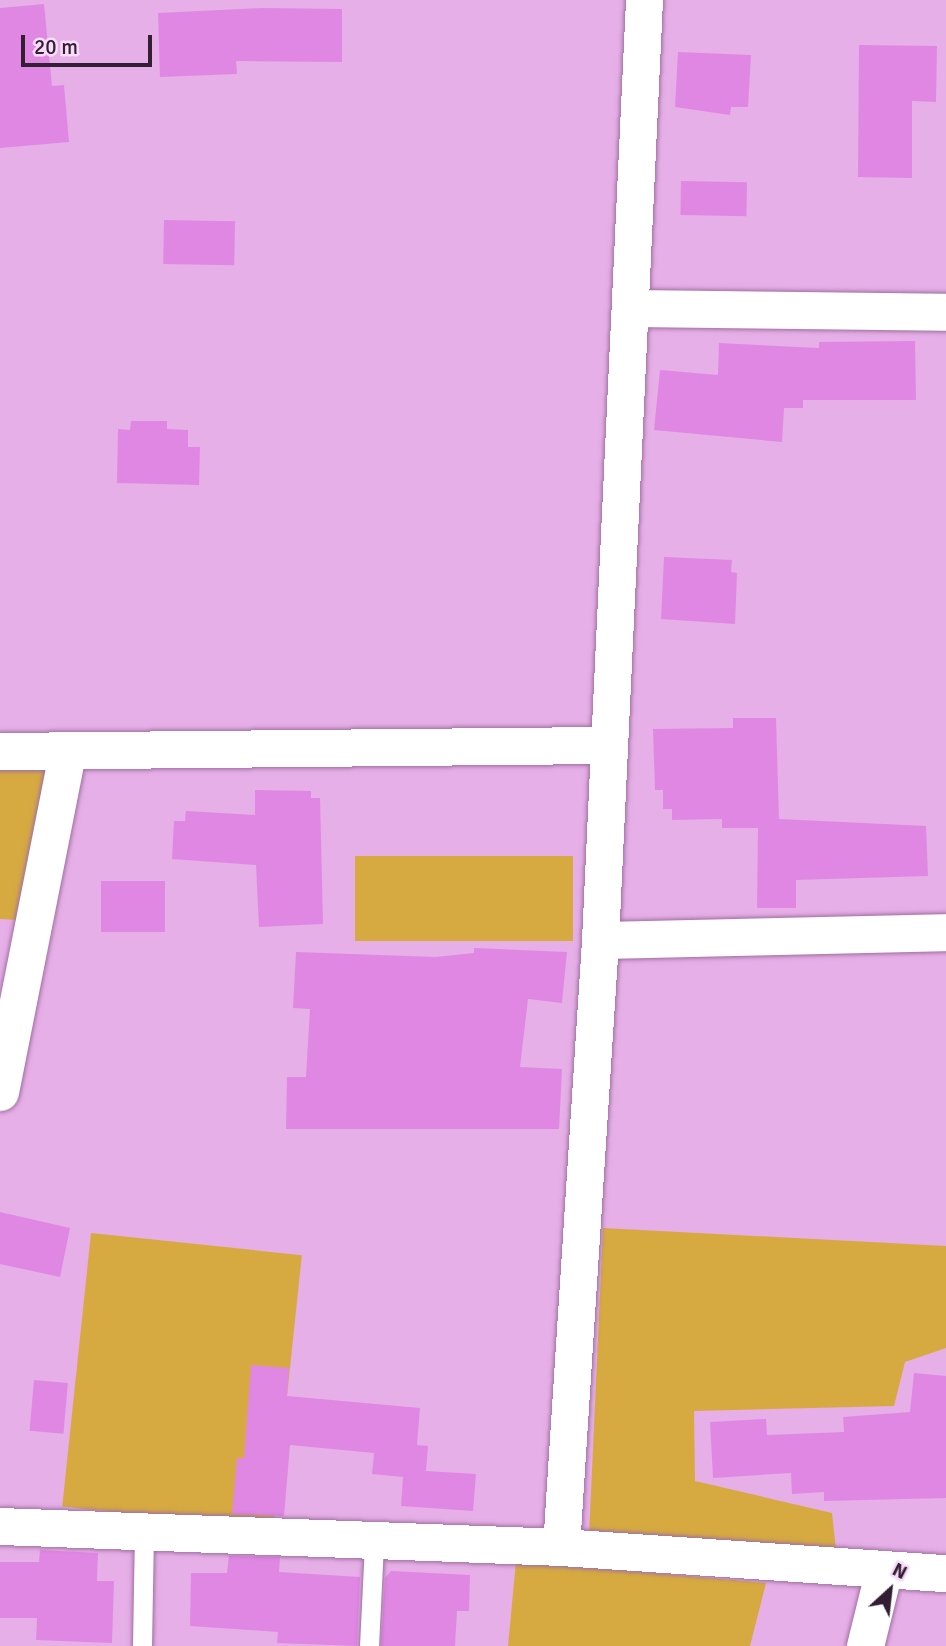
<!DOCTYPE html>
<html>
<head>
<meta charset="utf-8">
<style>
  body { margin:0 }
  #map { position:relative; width:946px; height:1646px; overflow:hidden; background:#e6afe7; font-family:Signika,sans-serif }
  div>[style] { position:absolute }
  .green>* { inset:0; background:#d6aa40; transform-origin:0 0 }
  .building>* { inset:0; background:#e087e4; transform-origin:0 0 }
  .roads { filter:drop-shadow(0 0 2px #a16ea3) drop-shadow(0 0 2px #a16ea3) }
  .lane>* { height:19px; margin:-9.5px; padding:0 9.5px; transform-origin:9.5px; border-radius:9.5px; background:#fff }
  .street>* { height:37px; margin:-18.5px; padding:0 18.5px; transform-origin:18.5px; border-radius:18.5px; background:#fff }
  span { translate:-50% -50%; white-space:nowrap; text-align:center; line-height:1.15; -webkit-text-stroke:5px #f7dbf7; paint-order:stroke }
  .north { position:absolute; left:855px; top:1555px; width:70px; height:70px; -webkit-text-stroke:5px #f7dbf7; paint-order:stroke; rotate:27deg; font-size:19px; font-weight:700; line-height:28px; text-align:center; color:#331e34 }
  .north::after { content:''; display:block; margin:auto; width:24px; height:32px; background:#331e34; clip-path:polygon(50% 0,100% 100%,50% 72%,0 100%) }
  .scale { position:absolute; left:21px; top:35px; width:131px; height:32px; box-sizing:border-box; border:4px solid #331e34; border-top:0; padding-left:9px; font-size:21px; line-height:24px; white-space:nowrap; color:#331e34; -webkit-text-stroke:5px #f7dbf7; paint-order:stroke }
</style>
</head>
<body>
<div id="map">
  <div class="green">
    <i style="clip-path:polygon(0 767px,54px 768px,16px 920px,0 919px)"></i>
    <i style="left:355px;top:856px;width:218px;height:85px"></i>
    <i style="clip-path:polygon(603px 1228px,946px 1246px,946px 1348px,905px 1362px,894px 1406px,694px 1411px,695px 1481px,832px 1513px,836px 1550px,589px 1536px)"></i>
    <i style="left:91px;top:1233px;width:212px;height:275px;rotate:6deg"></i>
    <i style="clip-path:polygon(516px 1561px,766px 1583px,750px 1646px,508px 1646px)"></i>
  </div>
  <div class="building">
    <i style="clip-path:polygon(44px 4px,52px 86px,64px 85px,69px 142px,0 148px,0 8px)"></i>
    <i style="clip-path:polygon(262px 8px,342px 9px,342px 62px,236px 61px,237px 74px,160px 77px,158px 13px)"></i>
    <i style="clip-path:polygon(859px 45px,937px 46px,936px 102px,912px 101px,912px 178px,858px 177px)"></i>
    <i style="clip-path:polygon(678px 52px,751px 55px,748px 107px,731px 107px,730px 115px,675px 107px)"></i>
    <i style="left:681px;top:181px;width:66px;height:34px;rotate:1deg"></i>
    <i style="left:164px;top:220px;width:71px;height:44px;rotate:1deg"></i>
    <i style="clip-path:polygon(915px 341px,916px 400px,803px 400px,803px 408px,784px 408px,782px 442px,654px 430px,660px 370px,718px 375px,719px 343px,819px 348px,819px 342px)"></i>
    <i style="clip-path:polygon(131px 421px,167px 421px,167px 429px,188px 430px,188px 447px,200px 447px,199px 485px,117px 483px,118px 429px,130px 430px)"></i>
    <i style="clip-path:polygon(664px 557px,732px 560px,731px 572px,737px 573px,735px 624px,661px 619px)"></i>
    <i style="clip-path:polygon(733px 718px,776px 718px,779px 819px,926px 826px,928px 876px,796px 880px,796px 908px,757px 908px,758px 828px,722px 828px,722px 819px,672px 820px,672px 809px,663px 809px,663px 790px,655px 790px,653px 729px,733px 728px)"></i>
    <i style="clip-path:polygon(255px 790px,311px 791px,311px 798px,320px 798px,323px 924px,259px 927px,256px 865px,172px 859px,174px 821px,185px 821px,186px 811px,255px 815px)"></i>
    <i style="left:101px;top:881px;width:64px;height:51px"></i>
    <i style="clip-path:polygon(474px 948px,567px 952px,562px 1003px,528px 999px,520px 1067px,562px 1069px,559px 1129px,286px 1129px,287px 1077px,306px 1077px,310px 1009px,293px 1008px,296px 952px,435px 957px,474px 953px)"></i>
    <i style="clip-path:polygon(0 1212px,70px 1228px,60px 1277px,0 1264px)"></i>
    <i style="clip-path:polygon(251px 1365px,289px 1368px,287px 1396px,420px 1408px,417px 1445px,428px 1446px,426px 1471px,476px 1474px,473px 1511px,401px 1506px,403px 1477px,372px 1474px,374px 1453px,290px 1445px,284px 1516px,232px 1514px,237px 1458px,244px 1458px)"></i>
    <i style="clip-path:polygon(914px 1373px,946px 1376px,946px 1498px,824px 1501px,824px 1492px,792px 1494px,791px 1473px,713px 1478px,710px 1422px,766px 1419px,767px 1435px,844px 1432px,843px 1417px,910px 1412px)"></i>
    <i style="left:34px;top:1380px;width:34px;height:51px;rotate:5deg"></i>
    <i style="clip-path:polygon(40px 1550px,98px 1553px,97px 1581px,114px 1581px,112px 1643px,36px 1640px,37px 1618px,0 1618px,0 1562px,39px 1562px)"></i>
    <i style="clip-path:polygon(229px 1556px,280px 1557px,279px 1572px,360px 1577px,357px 1646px,277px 1643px,278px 1632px,190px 1626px,191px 1573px,227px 1573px)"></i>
    <i style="clip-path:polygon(391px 1571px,470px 1575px,469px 1611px,457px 1611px,455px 1646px,381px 1646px,385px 1578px)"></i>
  </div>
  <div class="roads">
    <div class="lane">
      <i style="left:142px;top:1646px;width:114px;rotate:-89deg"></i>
      <i style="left:369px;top:1646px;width:104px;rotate:-87.2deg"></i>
    </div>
    <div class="street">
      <i style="left:630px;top:308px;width:316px;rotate:0.7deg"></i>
      <i style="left:0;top:751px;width:606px;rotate:-0.57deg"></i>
      <i style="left:600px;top:940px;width:346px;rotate:-1.3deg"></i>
      <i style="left:0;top:1092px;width:346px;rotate:-78.8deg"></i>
      <i style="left:0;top:1526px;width:561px;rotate:2.14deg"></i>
      <i style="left:561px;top:1547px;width:386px;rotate:3.9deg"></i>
      <i style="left:561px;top:1547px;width:608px;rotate:-86.32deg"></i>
      <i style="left:600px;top:940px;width:941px;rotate:-87.32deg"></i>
      <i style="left:865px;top:1646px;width:79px;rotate:-76.1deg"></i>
    </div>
  </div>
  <div class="north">N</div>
  <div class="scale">20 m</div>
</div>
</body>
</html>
